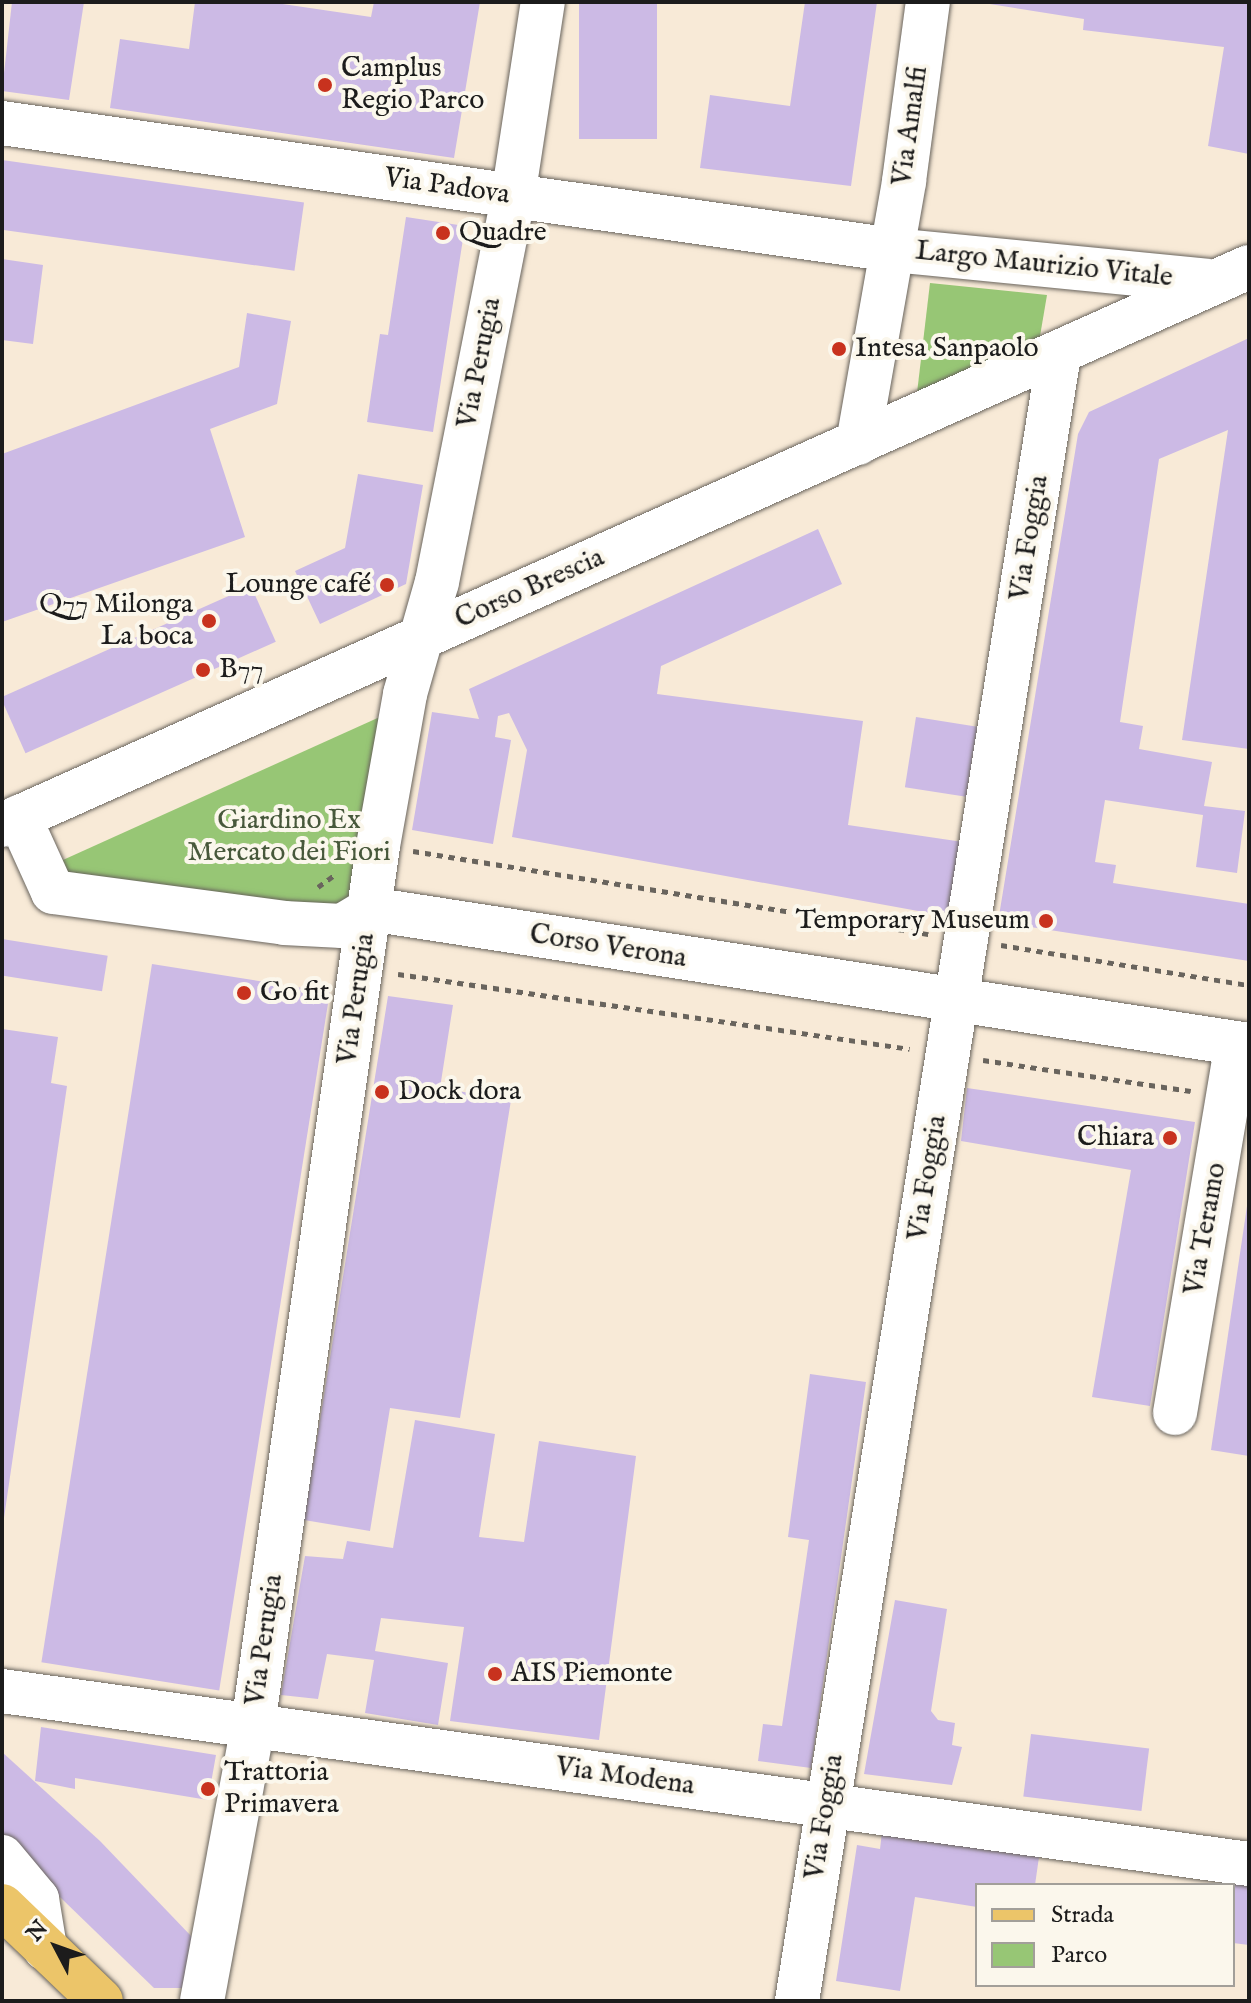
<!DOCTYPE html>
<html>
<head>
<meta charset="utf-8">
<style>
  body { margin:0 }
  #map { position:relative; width:1251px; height:2003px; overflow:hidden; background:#f8ead7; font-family:"IM FELL English",serif }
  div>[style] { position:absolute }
  .green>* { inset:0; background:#97c675 }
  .building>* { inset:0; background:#ccbae5; transform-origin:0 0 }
  .path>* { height:5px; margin-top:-2.5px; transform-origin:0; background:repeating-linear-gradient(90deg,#69645d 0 6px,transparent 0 12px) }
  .roads { filter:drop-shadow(0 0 2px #69645d) drop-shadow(0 0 2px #69645d) }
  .minor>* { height:44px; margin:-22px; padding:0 22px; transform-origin:22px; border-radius:22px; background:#fff }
  .major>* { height:44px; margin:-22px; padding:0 22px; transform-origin:22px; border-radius:22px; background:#ecc569 }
  .dots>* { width:22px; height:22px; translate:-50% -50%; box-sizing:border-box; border:4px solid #fbf7ec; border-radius:50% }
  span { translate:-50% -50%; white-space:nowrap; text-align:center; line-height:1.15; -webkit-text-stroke:8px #fbf7ec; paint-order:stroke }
  .poi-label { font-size:28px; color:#1c1c1c }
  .left { translate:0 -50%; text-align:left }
  .right { translate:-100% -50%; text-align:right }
  .street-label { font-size:28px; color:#1c1c1c }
  .park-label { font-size:28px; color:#47583b }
  .frame { position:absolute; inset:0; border:4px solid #1c1c1c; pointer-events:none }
  .legend { position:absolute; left:975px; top:1883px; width:260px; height:104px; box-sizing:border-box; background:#fbf7ec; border:2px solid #a29f99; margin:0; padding:10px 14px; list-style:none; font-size:24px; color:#1c1c1c }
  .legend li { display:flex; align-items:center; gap:16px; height:40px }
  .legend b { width:40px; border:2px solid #a29f99 }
  .north { position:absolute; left:16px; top:1907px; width:80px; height:80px; -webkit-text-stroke:6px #fbf7ec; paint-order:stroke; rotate:311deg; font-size:22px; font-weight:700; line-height:32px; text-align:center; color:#1c1c1c }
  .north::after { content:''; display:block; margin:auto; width:28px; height:36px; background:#1c1c1c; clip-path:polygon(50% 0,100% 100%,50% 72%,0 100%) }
</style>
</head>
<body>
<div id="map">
  <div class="green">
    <i style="clip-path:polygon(930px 283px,1047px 295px,1039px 342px,917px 393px)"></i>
    <i style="clip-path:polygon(382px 716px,349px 921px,43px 869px)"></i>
  </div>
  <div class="building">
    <i style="clip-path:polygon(12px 2px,84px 2px,69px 100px,2px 91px)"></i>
    <i style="clip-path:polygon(195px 2px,269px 2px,371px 17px,374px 2px,480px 2px,454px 158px,110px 108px,120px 39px,189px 49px)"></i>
    <i style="left:579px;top:2px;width:78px;height:137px"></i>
    <i style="clip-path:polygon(805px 2px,877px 2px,851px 186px,700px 168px,710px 95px,790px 106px)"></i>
    <i style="clip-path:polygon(977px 2px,1249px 2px,1249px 154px,1208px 146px,1224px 47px,1083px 30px,1084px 19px)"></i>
    <i style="left:2px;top:160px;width:305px;height:69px;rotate:8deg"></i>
    <i style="clip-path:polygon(406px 217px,465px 226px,433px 432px,367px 422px,380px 334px,388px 335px)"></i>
    <i style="clip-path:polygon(2px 259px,43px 265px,33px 344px,2px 340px)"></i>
    <i style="clip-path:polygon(247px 313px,291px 321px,277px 404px,210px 429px,245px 537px,2px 622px,2px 454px,239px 367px)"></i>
    <i style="clip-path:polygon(1249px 338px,1249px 749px,1182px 740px,1228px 430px,1159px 459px,1120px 722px,1143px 726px,1139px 749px,1212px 762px,1204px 806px,1245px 811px,1237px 873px,1196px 867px,1203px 815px,1105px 800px,1095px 862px,1116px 865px,1113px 883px,1249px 904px,1249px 961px,998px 922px,1078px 434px,1089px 412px)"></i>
    <i style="clip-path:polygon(358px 474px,423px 485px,406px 584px,320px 624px,295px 571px,345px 548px)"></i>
    <i style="clip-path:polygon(818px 529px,842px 584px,661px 666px,657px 694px,863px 721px,848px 825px,963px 842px,951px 917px,512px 837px,527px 750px,509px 713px,498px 716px,495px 737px,511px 740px,493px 844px,412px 830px,432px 712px,479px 719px,469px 689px)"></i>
    <i style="left:251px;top:586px;width:61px;height:274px;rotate:66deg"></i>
    <i style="left:916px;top:717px;width:62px;height:71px;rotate:9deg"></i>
    <i style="left:2px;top:939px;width:107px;height:36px;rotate:9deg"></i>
    <i style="left:152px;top:964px;width:180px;height:707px;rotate:9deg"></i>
    <i style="clip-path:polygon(388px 996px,453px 1005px,440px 1088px,511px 1100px,460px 1418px,390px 1408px,370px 1531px,304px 1520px)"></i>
    <i style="clip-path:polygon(2px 1029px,58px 1037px,51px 1083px,67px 1086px,4px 1518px)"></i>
    <i style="clip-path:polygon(967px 1088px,1195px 1122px,1150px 1406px,1092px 1397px,1131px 1170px,961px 1141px)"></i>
    <i style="clip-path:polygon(1247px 1206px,1249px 1206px,1249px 1456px,1211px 1450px)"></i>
    <i style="clip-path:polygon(810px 1374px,866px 1382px,811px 1768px,758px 1761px,763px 1724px,782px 1726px,809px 1540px,788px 1537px)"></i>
    <i style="clip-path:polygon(415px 1420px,495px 1434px,479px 1537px,524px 1542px,539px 1441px,636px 1456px,599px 1740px,450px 1721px,464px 1627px,381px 1618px,375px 1651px,448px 1663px,438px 1725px,365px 1713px,374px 1660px,327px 1654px,318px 1699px,281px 1695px,305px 1556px,343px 1559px,347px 1541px,393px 1548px)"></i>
    <i style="clip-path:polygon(895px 1600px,947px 1609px,931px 1711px,938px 1720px,955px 1723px,952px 1745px,962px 1747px,952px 1785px,864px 1774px)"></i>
    <i style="clip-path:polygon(41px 1727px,216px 1755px,208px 1800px,75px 1778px,75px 1789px,35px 1781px)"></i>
    <i style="left:1031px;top:1734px;width:119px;height:63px;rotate:7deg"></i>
    <i style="clip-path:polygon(2px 1752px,100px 1841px,192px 1937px,184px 1988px,154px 1988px,2px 1841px)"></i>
    <i style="clip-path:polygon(882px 1832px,1039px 1857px,1035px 1885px,977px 1885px,977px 1907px,915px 1897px,900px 1991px,836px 1981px,857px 1845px,880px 1849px)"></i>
    <i style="clip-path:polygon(1222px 1879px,1249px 1882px,1249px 1945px,1233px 1943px,1233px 1885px,1221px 1885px)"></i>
  </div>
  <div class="path">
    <i style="left:413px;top:851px;width:522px;rotate:9.16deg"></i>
    <i style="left:318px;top:887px;width:22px;rotate:-36deg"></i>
    <i style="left:1001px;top:945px;width:251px;rotate:9.2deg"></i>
    <i style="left:398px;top:974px;width:517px;rotate:8.33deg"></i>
    <i style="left:983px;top:1060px;width:210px;rotate:8.5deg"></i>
  </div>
  <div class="roads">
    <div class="minor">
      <i style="left:2px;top:123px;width:900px;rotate:8.11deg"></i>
      <i style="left:893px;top:250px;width:316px;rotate:5.6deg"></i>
      <i style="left:858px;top:443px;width:266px;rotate:-80deg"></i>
      <i style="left:904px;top:181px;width:181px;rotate:-82.4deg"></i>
      <i style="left:19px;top:817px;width:82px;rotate:65.6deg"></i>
      <i style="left:53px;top:892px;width:233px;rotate:7.6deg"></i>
      <i style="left:284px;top:923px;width:58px;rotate:3deg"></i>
      <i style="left:342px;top:926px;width:33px;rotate:-31deg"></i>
      <i style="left:370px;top:909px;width:889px;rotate:8.8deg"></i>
      <i style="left:2px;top:825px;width:1366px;rotate:-24.11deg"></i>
      <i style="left:1175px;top:1413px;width:374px;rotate:-80.5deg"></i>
      <i style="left:2px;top:1691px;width:1259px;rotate:7.9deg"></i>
      <i style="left:2px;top:1857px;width:55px;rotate:50.2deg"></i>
      <i style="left:37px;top:1899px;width:50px;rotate:80.7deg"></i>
      <i style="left:202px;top:2001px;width:281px;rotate:-79.5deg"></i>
      <i style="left:253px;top:1725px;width:888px;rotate:-81.91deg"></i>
      <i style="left:378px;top:846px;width:154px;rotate:-79.9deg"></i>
      <i style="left:405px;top:694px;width:116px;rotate:-74.1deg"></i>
      <i style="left:437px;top:582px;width:392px;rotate:-78.8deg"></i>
      <i style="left:513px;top:197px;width:197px;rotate:-81.3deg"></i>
      <i style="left:797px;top:2001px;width:1668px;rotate:-80.96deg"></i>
    </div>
    <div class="major">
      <i style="left:2px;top:1906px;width:137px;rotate:43.8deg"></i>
    </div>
  </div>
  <div class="dots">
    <i style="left:325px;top:85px;background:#c8321e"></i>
    <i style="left:443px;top:233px;background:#c8321e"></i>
    <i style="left:839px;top:349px;background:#c8321e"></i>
    <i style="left:387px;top:585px;background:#c8321e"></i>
    <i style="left:209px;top:621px;background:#c8321e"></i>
    <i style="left:203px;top:670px;background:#c8321e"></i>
    <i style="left:1046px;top:921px;background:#c8321e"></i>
    <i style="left:244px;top:993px;background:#c8321e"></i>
    <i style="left:382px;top:1092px;background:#c8321e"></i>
    <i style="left:1170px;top:1138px;background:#c8321e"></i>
    <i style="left:495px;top:1674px;background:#c8321e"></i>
    <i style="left:208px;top:1789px;background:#c8321e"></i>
  </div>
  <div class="poi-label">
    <span class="left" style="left:341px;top:85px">Camplus<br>Regio Parco</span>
    <span class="left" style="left:459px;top:233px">Quadre</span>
    <span class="left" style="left:855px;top:349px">Intesa Sanpaolo</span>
    <span class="right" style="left:371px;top:585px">Lounge café</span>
    <span class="right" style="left:193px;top:621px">Q77 Milonga<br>La boca</span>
    <span class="left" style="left:219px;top:670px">B77</span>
    <span class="right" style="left:1030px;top:921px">Temporary Museum</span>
    <span class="left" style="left:260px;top:993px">Go fit</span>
    <span class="left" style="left:398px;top:1092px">Dock dora</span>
    <span class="right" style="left:1154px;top:1138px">Chiara</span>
    <span class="left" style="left:511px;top:1674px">AIS Piemonte</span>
    <span class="left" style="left:224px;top:1789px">Trattoria<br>Primavera</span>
  </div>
  <div class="street-label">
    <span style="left:911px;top:126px;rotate:-82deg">Via Amalfi</span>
    <span style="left:447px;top:187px;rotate:8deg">Via Padova</span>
    <span style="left:1044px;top:265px;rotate:6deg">Largo Maurizio Vitale</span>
    <span style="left:480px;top:363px;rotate:-79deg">Via Perugia</span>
    <span style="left:1030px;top:538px;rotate:-81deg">Via Foggia</span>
    <span style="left:530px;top:589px;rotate:-24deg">Corso Brescia</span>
    <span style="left:608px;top:947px;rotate:9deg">Corso Verona</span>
    <span style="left:357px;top:999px;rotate:-82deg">Via Perugia</span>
    <span style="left:928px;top:1178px;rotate:-81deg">Via Foggia</span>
    <span style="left:1206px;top:1229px;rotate:-80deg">Via Teramo</span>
    <span style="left:265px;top:1640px;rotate:-82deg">Via Perugia</span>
    <span style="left:625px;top:1777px;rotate:8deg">Via Modena</span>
    <span style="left:825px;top:1817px;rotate:-81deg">Via Foggia</span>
  </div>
  <div class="park-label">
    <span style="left:289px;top:837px">Giardino Ex<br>Mercato dei Fiori</span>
  </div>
  <div class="frame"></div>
  <ul class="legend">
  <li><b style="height:10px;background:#ecc569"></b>Strada</li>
  <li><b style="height:22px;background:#97c675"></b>Parco</li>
  </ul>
  <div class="north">N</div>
</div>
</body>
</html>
